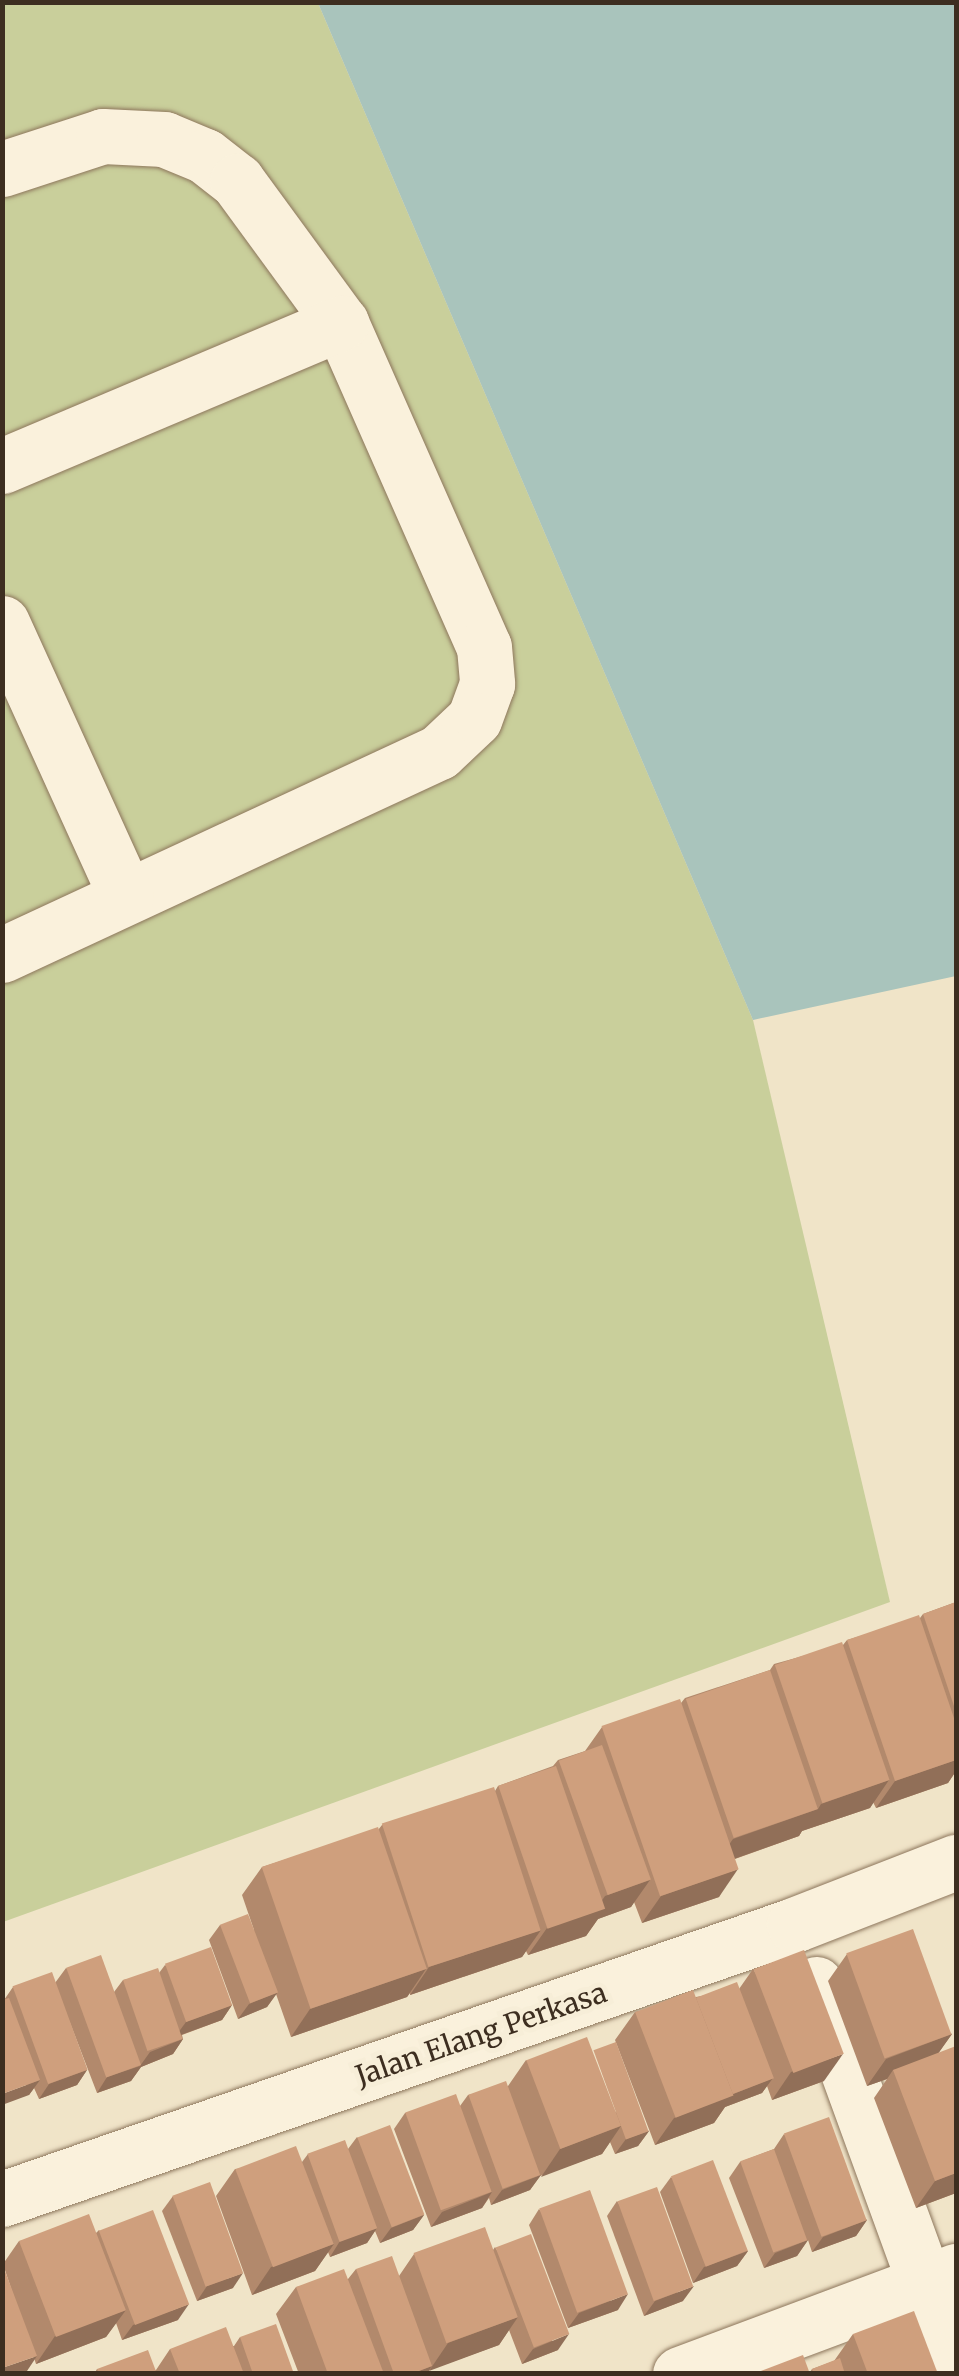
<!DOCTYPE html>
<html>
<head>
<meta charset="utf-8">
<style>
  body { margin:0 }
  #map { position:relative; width:959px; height:2376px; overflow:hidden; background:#f0e4c8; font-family:Merriweather,serif }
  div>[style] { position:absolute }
  .green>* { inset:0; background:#c9cf9b }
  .water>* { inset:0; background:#a9c4bc }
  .roads { filter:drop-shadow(0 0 2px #8d765c) drop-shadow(0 0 2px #8d765c) }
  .street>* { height:55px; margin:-27.5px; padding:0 27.5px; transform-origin:27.5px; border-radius:27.5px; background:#faf1dc }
  .wall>* { inset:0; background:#b2896c }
  .shaded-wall>* { inset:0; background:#916f58 }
  .building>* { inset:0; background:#cf9f7d; transform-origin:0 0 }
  span { translate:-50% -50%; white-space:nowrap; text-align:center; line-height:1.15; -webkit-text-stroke:10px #f7eed8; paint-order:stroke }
  .street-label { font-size:28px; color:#3d2e20 }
  .frame { position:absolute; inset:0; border:5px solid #3d2e20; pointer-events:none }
</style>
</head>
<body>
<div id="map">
  <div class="green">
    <i style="clip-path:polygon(3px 3px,318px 3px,753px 1020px,890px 1602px,3px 1922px)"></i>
  </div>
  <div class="water">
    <i style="clip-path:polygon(318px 3px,956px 3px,956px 976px,753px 1020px)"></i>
  </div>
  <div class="roads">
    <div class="street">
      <i style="left:2px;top:169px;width:106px;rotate:-18.1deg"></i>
      <i style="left:103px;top:136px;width:61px;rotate:2.8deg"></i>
      <i style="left:164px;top:139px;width:44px;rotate:22.5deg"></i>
      <i style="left:205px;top:156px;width:41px;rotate:38deg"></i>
      <i style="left:237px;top:181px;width:176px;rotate:53.8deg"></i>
      <i style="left:341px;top:323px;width:354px;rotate:66.2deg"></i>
      <i style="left:484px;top:647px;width:37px;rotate:85deg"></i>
      <i style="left:487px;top:684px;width:37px;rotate:110deg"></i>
      <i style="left:474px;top:719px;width:48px;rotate:136.7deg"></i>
      <i style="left:439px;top:752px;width:482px;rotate:155.1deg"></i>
      <i style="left:2px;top:466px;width:368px;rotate:-22.9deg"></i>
      <i style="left:2px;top:623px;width:300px;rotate:65.6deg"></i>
      <i style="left:816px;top:1984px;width:410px;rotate:70deg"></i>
      <i style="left:2px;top:2199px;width:838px;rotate:-19.08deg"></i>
      <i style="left:794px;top:1925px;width:174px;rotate:-21.3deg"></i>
      <i style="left:680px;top:2374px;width:295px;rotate:-20.5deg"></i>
    </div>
  </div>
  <div class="wall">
    <i style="clip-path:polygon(956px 1602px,956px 1771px,948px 1783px,876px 1808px,873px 1802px,870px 1808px,802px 1831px,799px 1836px,735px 1859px,719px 1897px,642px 1923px,634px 1902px,631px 1907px,598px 1919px,586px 1936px,528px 1955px,526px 1951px,522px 1957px,410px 1995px,410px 1993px,407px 1997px,291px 2037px,276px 1994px,267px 2007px,238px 2019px,209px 1940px,220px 1925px,254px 1930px,242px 1895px,262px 1867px,378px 1830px,382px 1825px,495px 1791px,498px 1786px,553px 1766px,558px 1760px,585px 1751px,602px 1727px,681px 1703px,685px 1698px,770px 1670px,774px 1664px,843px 1645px,847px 1640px,920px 1618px,923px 1614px)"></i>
    <i style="clip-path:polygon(847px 1954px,952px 2034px,938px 2053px,956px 2193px,916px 2208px,874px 2098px,887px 2079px,867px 2086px,828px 1981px)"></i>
    <i style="clip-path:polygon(165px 1965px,232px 2005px,222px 2020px,182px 2035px,183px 2039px,173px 2054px,141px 2067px,131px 2081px,97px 2093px,67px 2015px,87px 2070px,77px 2085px,39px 2099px,34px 2088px,29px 2095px,4px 2000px,13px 1987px,55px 1983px,66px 1968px,114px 1992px,123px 1980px,159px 1973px)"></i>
    <i style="clip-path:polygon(753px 1969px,824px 2081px,772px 2100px,767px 2086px,762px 2093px,725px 2107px,714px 2123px,655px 2145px,615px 2040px,635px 2012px,696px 1997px,739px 1989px)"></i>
    <i style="clip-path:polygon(526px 2060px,649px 2131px,638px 2146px,615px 2154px,610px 2142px,602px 2154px,540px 2176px,530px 2190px,491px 2205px,489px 2198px,482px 2208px,431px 2227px,394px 2129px,405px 2113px,460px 2106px,468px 2095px,508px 2086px)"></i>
    <i style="clip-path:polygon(784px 2134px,867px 2220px,856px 2236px,812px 2252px,808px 2240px,797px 2256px,764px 2268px,729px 2178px,740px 2162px,774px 2149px)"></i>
    <i style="clip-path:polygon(357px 2137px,424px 2215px,413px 2230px,380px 2243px,375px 2231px,367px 2243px,330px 2257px,328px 2252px,315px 2271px,252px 2295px,216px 2196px,235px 2169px,302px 2162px,308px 2154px,348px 2149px)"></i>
    <i style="clip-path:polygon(671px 2177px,748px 2251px,737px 2266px,693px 2283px,660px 2192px)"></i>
    <i style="clip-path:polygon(173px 2196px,233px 2288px,197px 2301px,162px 2211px)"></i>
    <i style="clip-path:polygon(617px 2201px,683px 2301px,644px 2316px,607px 2216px)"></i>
    <i style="clip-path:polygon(539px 2209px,618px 2310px,568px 2328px,529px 2225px)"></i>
    <i style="clip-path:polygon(99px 2230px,178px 2320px,122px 2340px,116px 2323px,106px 2337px,36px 2364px,3px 2264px,19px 2241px,96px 2233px)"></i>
    <i style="clip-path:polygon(495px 2247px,558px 2350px,522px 2364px,509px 2330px,499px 2345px,429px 2370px,427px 2374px,299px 2374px,276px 2314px,296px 2287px,348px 2279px,356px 2269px,399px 2276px,414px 2254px,493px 2250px)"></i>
    <i style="clip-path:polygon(853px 2334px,938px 2374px,753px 2374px,810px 2372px,812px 2369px,834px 2361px)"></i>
    <i style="clip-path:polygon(240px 2337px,294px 2374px,94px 2374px,97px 2369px,156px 2370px,170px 2349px,234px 2346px)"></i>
  </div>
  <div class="shaded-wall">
    <i style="clip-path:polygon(956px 1760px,956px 1771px,948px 1783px,876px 1808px,895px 1781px)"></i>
    <i style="clip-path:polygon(889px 1780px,870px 1808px,802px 1831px,799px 1836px,714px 1866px,733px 1839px,818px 1809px,821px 1804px)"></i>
    <i style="clip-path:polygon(738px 1869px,719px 1897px,642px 1923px,661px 1896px)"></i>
    <i style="clip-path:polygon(650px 1880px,631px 1907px,598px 1919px,586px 1936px,528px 1955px,547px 1928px,594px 1912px,605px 1896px)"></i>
    <i style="clip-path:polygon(541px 1930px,522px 1957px,410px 1995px,429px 1967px)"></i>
    <i style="clip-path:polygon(426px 1969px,407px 1997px,291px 2037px,310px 2009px)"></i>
    <i style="clip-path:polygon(278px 1992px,267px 2007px,238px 2019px,249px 2004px)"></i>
    <i style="clip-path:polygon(232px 2005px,222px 2020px,175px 2037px,186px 2022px)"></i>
    <i style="clip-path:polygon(952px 2034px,933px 2061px,893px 2070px,887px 2079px,867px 2086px,886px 2059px)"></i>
    <i style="clip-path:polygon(183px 2039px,173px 2054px,141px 2067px,131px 2081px,97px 2093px,107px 2077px,140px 2066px,150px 2052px)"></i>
    <i style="clip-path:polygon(843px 2054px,824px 2081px,772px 2100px,791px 2072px)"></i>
    <i style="clip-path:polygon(87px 2070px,77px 2085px,39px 2099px,49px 2084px)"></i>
    <i style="clip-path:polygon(773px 2078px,762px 2093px,725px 2107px,714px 2123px,655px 2145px,674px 2118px)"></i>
    <i style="clip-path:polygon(40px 2080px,29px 2095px,2px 2105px,2px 2094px)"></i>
    <i style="clip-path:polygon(621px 2126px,602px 2154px,541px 2177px,560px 2149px)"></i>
    <i style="clip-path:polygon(649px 2131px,638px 2146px,615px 2154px,626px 2139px)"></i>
    <i style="clip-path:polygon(956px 2173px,956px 2193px,916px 2208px,935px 2181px)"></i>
    <i style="clip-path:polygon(541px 2175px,530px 2190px,491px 2205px,502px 2190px)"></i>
    <i style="clip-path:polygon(492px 2192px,482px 2208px,431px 2227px,442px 2212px)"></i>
    <i style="clip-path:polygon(424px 2215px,413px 2230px,380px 2243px,391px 2228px)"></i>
    <i style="clip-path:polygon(867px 2220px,856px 2236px,812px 2252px,823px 2237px)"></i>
    <i style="clip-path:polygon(377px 2228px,367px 2243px,330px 2257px,340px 2241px)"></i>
    <i style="clip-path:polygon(808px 2240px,797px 2256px,764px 2268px,775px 2253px)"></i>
    <i style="clip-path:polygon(334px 2244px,315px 2271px,252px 2295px,271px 2267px)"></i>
    <i style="clip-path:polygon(748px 2251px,737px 2266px,693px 2283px,704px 2267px)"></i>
    <i style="clip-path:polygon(243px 2273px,233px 2288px,197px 2301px,207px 2286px)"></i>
    <i style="clip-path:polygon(694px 2286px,683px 2301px,644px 2316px,655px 2301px)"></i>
    <i style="clip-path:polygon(628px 2294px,618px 2310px,568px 2328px,579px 2313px)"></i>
    <i style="clip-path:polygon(189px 2304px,178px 2320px,122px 2340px,133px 2325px)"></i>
    <i style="clip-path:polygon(126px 2310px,106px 2337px,36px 2364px,55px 2336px)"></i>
    <i style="clip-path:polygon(518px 2317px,499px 2345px,429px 2371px,448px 2343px)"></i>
    <i style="clip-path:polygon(569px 2334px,558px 2350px,522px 2364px,533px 2349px)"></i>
    <i style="clip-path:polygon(37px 2356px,25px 2374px,2px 2374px,2px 2368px)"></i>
    <i style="clip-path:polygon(432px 2366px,427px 2374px,411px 2374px)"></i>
  </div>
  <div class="building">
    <i style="clip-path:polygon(956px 1602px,956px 1712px,923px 1614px)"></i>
    <i style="clip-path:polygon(919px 1615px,956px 1724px,956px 1760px,895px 1781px,847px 1640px)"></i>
    <i style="left:842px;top:1642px;width:146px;height:71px;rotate:71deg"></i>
    <i style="left:770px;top:1670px;width:147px;height:89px;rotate:71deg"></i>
    <i style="left:680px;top:1699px;width:180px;height:83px;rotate:71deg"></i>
    <i style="left:602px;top:1745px;width:143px;height:46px;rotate:70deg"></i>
    <i style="left:556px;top:1766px;width:151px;height:61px;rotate:71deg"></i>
    <i style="left:494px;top:1787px;width:151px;height:118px;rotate:72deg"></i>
    <i style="left:378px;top:1827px;width:150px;height:123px;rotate:71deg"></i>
    <i style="left:248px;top:1914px;width:84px;height:30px;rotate:69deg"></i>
    <i style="left:913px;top:1929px;width:112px;height:71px;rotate:70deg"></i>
    <i style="left:211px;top:1947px;width:62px;height:49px;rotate:70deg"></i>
    <i style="left:804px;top:1950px;width:111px;height:54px;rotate:69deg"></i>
    <i style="left:101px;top:1955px;width:117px;height:37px;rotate:70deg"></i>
    <i style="left:158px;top:1968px;width:75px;height:37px;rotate:71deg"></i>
    <i style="left:52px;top:1972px;width:104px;height:42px;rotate:70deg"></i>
    <i style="left:737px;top:1982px;width:103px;height:44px;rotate:69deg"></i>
    <i style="left:693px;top:1990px;width:113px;height:62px;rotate:69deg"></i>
    <i style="clip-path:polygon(9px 1998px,40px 2080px,2px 2094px,2px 2000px)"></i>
    <i style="left:587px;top:2037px;width:95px;height:65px;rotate:69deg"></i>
    <i style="left:616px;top:2042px;width:95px;height:24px;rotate:70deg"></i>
    <i style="clip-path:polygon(956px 2046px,956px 2173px,935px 2181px,893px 2070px)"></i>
    <i style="left:506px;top:2081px;width:100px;height:40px;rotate:70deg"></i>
    <i style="left:456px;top:2094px;width:104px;height:54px;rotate:70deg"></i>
    <i style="left:829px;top:2117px;width:110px;height:48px;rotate:70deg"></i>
    <i style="left:390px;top:2125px;width:96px;height:35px;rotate:69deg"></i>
    <i style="left:345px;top:2140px;width:94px;height:40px;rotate:70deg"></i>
    <i style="left:296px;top:2146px;width:105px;height:65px;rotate:69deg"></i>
    <i style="left:774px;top:2149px;width:97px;height:36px;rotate:70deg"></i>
    <i style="left:713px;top:2160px;width:97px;height:45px;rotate:69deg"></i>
    <i style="left:210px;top:2182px;width:97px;height:40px;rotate:70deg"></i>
    <i style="left:657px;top:2187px;width:106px;height:42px;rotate:70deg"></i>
    <i style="left:590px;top:2190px;width:111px;height:54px;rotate:70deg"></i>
    <i style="left:153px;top:2210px;width:101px;height:58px;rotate:69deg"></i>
    <i style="left:89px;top:2214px;width:103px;height:75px;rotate:69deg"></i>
    <i style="left:485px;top:2227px;width:96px;height:76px;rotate:70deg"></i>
    <i style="left:531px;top:2234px;width:107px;height:38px;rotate:69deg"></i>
    <i style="clip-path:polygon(392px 2256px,432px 2366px,411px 2374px,394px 2374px,356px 2269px)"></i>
    <i style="clip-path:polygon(2px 2263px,37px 2356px,2px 2368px)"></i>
    <i style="clip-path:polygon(344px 2269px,384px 2374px,328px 2374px,296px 2287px)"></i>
    <i style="clip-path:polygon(914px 2311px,938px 2374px,868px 2374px,853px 2334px)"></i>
    <i style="clip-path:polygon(276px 2324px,294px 2374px,253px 2374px,240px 2337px)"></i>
    <i style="clip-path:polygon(226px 2327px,244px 2374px,180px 2374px,170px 2349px)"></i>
    <i style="clip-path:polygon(148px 2350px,157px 2374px,99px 2374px,97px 2369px)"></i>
    <i style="clip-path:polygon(803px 2355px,810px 2374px,753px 2374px)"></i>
    <i style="clip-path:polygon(840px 2358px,845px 2374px,814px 2374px,812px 2369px)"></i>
  </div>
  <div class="street-label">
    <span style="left:481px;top:2034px;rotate:-19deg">Jalan Elang Perkasa</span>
  </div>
  <div class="frame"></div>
</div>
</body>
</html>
